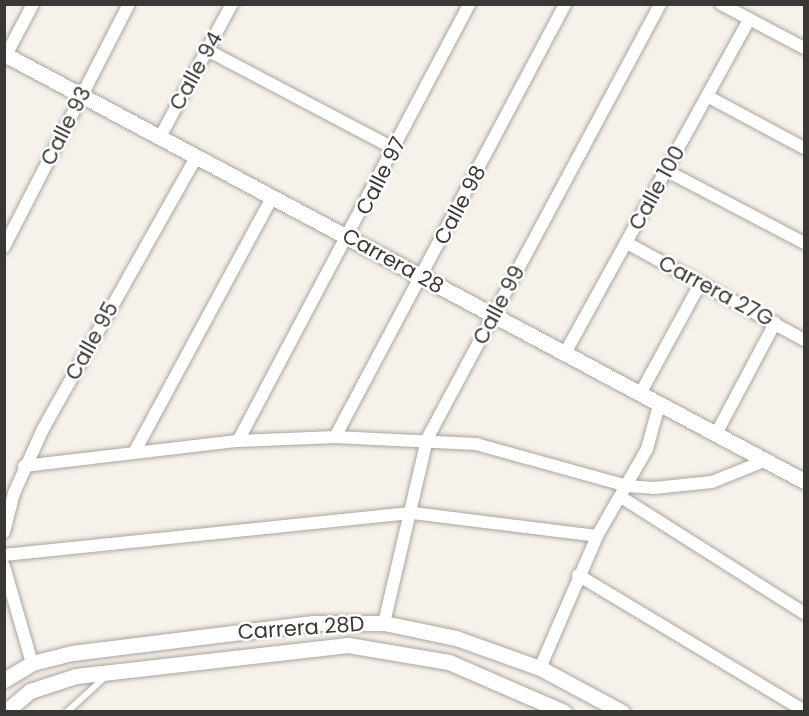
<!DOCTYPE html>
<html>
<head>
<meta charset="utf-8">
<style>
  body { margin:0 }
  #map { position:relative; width:809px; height:716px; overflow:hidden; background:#f6f1ea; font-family:Poppins,sans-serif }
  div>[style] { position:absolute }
  .roads { filter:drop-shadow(0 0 2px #aaa59e) drop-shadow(0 0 2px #aaa59e) }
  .service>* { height:6px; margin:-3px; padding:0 3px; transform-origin:3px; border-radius:3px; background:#fff }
  .minor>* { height:12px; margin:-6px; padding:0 6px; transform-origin:6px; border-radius:6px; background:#fff }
  .tertiary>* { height:15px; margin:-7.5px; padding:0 7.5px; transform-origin:7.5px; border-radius:7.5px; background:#fff }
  span { translate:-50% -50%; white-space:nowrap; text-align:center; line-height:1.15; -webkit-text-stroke:5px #fff; paint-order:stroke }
  .street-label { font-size:21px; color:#3a3835 }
  .frame { position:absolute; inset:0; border:6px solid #3a3835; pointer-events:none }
</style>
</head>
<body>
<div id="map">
  <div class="roads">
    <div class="service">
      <i style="left:67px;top:712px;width:50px;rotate:-42.6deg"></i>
    </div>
    <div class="minor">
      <i style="left:721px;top:4px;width:94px;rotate:27.9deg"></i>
      <i style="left:207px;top:50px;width:212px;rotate:27.8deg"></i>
      <i style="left:4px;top:59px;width:62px;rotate:-62.2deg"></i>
      <i style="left:707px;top:96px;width:110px;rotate:28.2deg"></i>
      <i style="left:160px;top:137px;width:151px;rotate:-61.6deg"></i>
      <i style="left:667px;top:171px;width:155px;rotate:27.7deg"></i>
      <i style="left:627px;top:243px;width:202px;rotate:28.7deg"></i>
      <i style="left:4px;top:247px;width:273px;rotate:-62.8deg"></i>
      <i style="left:564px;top:355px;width:383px;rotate:-61.1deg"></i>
      <i style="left:640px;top:394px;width:125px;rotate:-61.4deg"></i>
      <i style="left:716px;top:434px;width:126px;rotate:-62deg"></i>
      <i style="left:335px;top:437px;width:490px;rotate:-62deg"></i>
      <i style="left:238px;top:441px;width:494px;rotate:-62.1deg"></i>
      <i style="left:135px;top:451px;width:288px;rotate:-61.6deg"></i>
      <i style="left:24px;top:466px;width:215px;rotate:-6.7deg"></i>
      <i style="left:238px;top:441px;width:97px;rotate:-2.4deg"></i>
      <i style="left:335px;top:437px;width:141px;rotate:2.8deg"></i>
      <i style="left:476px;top:444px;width:157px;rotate:15.5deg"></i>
      <i style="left:627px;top:486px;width:27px;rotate:4deg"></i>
      <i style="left:654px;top:488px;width:58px;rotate:-5.9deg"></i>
      <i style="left:712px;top:482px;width:56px;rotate:-22deg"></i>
      <i style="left:621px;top:497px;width:217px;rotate:32.4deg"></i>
      <i style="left:4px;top:532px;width:40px;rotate:-75.6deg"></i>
      <i style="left:14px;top:493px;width:70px;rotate:-65.6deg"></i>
      <i style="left:43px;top:429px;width:312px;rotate:-60.6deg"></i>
      <i style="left:4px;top:555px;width:411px;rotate:-5.9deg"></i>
      <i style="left:413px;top:513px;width:185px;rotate:7.1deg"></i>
      <i style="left:4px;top:566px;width:101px;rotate:73.9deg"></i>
      <i style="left:578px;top:575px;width:264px;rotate:31deg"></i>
      <i style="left:384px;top:623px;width:189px;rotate:-76.8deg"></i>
      <i style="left:427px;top:439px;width:493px;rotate:-61.8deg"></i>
      <i style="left:540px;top:668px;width:144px;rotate:-66.6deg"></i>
      <i style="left:597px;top:536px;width:100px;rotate:-60.1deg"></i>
      <i style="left:647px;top:449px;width:46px;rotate:-74.7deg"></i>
    </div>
    <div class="tertiary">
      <i style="left:4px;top:54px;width:907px;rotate:28.09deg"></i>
      <i style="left:4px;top:680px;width:33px;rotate:-31deg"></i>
      <i style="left:32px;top:663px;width:41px;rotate:-14deg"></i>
      <i style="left:72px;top:653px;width:243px;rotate:-7.1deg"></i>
      <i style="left:313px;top:623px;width:71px"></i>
      <i style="left:384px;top:623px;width:74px;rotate:11.8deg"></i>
      <i style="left:456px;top:638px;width:89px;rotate:19.7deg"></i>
      <i style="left:540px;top:668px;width:93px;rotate:28.2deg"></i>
      <i style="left:5px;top:712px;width:33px;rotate:-40deg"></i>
      <i style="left:30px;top:691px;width:48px;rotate:-18.1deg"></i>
      <i style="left:76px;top:676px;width:274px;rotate:-6.5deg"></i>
      <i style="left:348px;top:645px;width:102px;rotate:9.6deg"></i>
      <i style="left:449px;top:662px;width:125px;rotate:23.5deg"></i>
    </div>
  </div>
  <div class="street-label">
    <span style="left:196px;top:71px;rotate:-61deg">Calle 94</span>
    <span style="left:66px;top:126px;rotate:-63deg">Calle 93</span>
    <span style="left:381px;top:176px;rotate:-63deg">Calle 97</span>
    <span style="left:657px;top:188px;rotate:-61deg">Calle 100</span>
    <span style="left:460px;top:205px;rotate:-62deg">Calle 98</span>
    <span style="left:393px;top:261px;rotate:29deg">Carrera 28</span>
    <span style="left:716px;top:291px;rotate:28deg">Carrera 27G</span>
    <span style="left:499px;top:305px;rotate:-62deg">Calle 99</span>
    <span style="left:92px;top:341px;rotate:-61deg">Calle 95</span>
    <span style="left:301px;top:628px;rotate:-4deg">Carrera 28D</span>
  </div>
  <div class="frame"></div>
</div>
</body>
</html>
